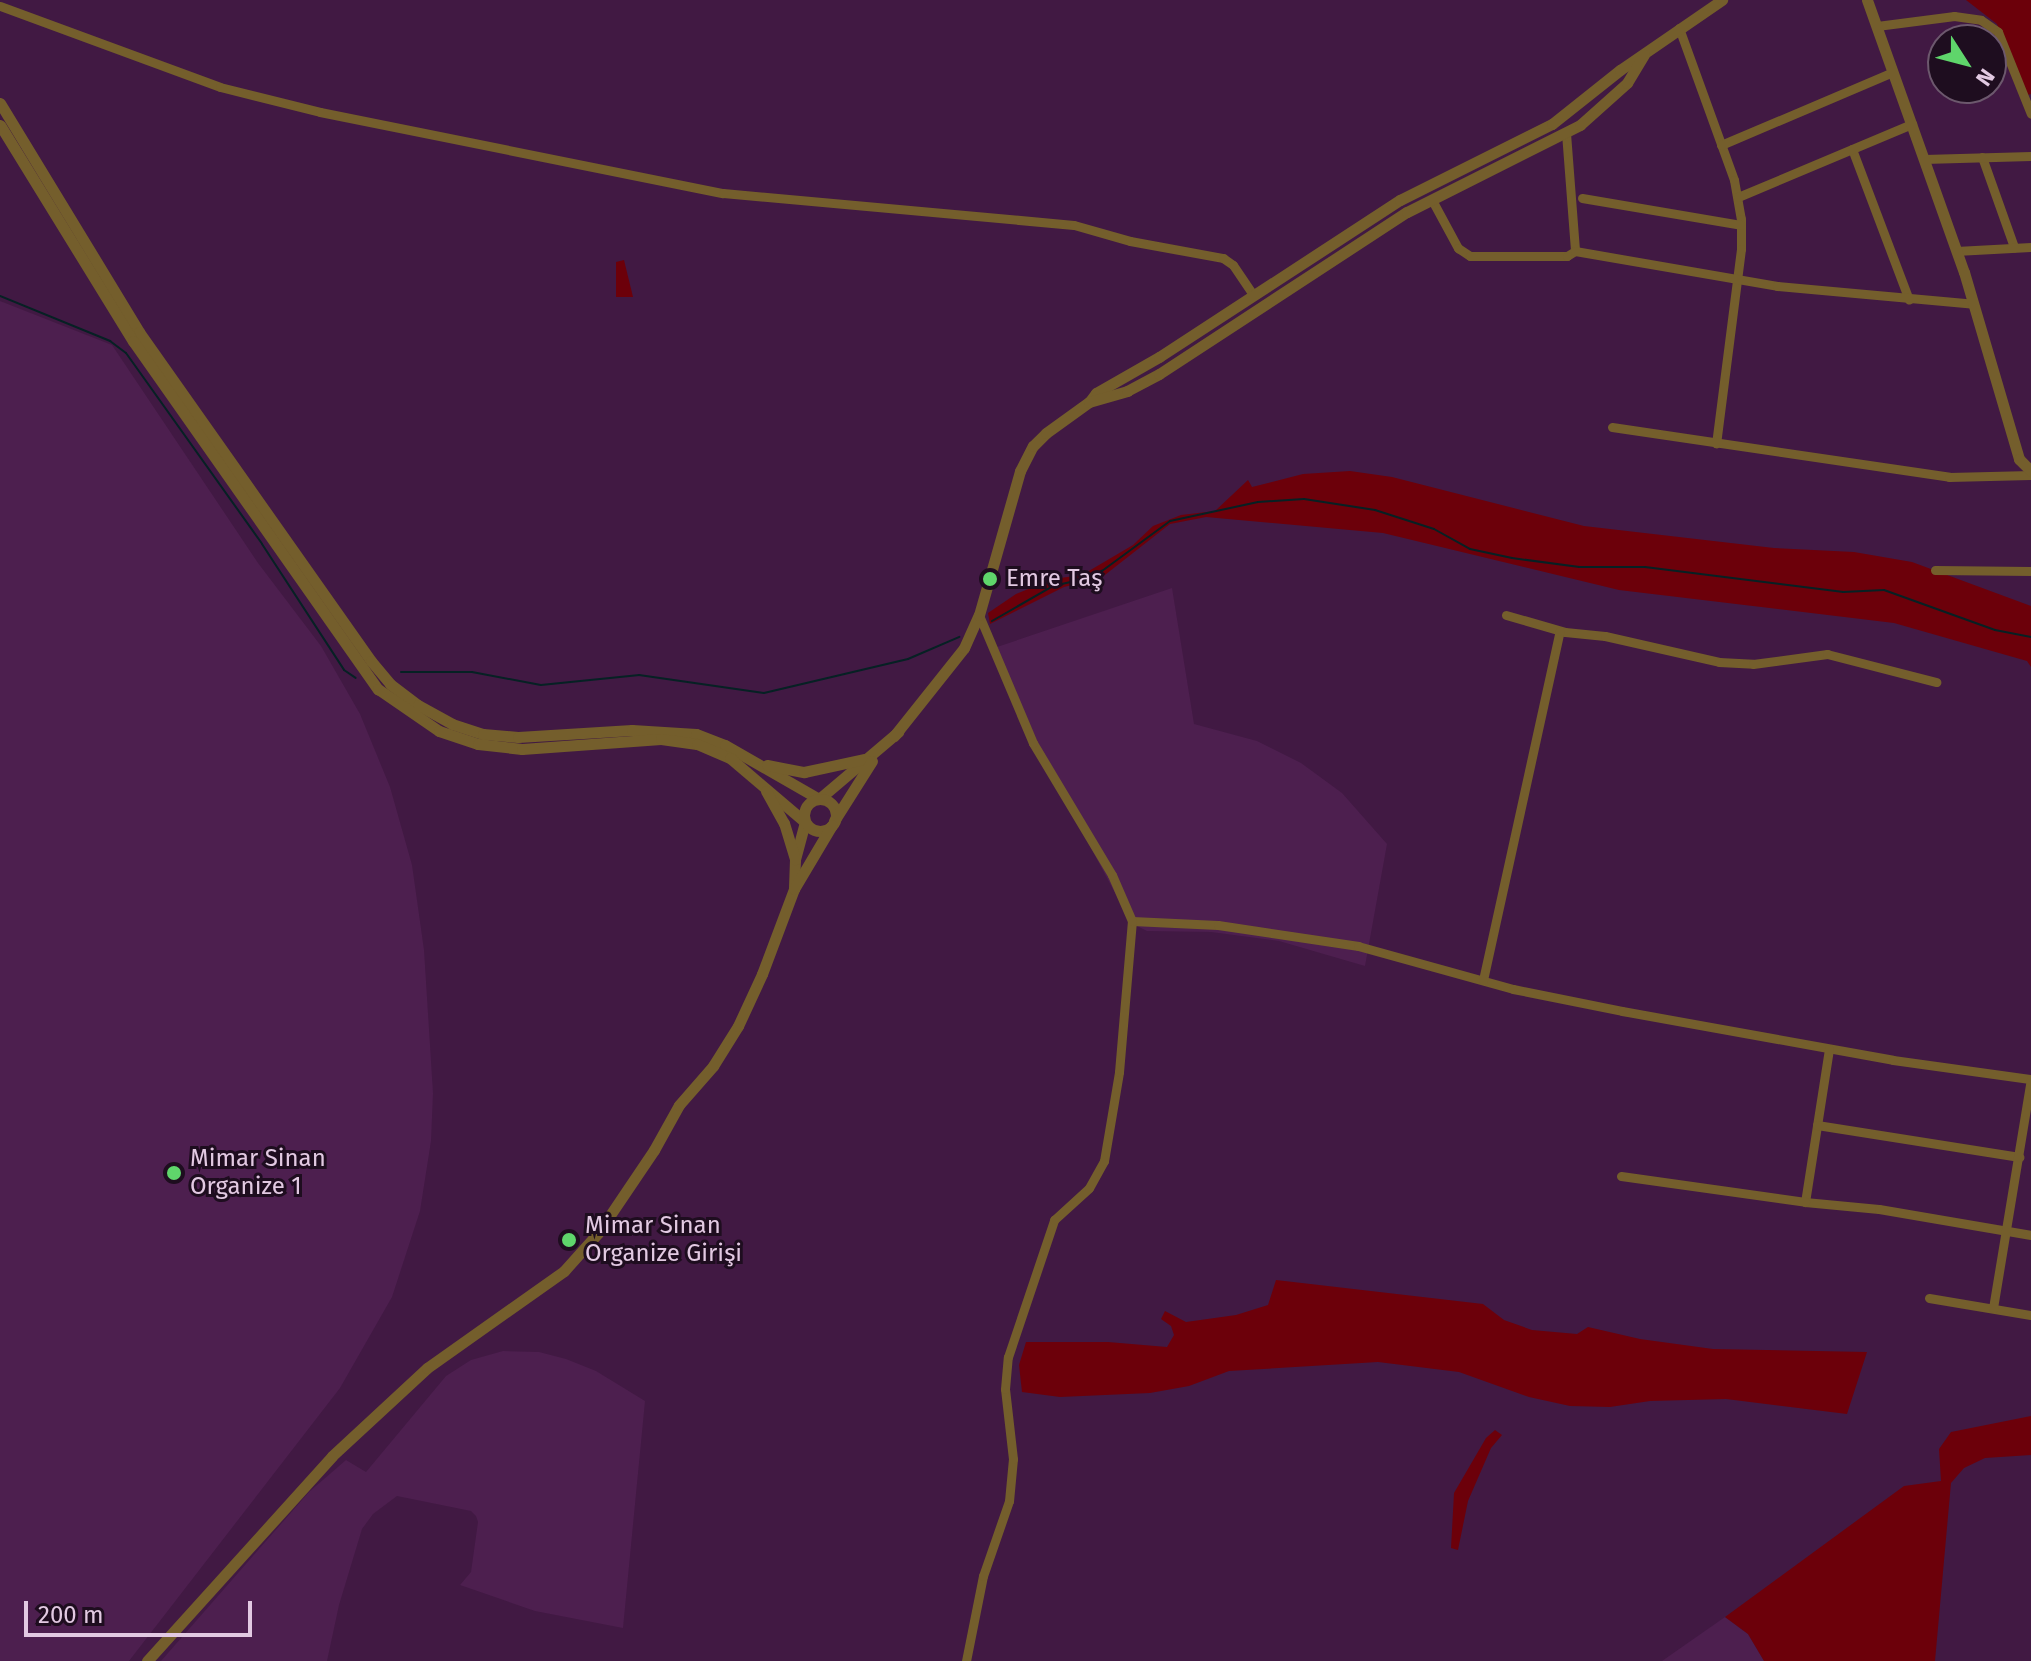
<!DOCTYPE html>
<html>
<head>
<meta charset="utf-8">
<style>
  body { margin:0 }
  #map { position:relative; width:2031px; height:1661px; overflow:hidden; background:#411943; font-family:"Fira Sans",sans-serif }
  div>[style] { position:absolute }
  .built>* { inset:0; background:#4d1f4f }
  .green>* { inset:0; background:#6c000a }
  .stream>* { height:2px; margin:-1px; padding:0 1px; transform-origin:1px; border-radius:1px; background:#062124 }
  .minor>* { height:9px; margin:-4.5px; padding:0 4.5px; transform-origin:4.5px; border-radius:4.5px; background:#745e2c }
  .tertiary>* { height:11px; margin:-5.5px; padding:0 5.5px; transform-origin:5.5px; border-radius:5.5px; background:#745e2c }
  .tertiary>.ring { margin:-5.5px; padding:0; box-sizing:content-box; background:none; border:11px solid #745e2c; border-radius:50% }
  .dots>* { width:22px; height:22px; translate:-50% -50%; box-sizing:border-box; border:4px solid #1e0d1f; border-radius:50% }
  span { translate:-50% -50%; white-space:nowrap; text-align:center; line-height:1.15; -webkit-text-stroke:6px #1e0d1f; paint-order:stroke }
  .poi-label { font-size:24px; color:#e2c9e2 }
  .left { translate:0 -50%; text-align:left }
  .north { position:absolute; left:1927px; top:24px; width:80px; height:80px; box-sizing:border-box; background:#1e0d1f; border:2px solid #6c586d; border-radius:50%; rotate:126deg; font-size:22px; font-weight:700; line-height:32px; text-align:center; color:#e2c9e2 }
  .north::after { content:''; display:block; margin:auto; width:28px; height:36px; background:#5fd56b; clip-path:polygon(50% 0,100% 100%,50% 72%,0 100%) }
  .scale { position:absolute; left:24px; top:1601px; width:228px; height:36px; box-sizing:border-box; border:4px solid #e2c9e2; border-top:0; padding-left:10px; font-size:24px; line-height:28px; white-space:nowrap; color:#e2c9e2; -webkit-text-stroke:6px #1e0d1f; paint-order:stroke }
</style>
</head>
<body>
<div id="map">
  <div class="built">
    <i style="clip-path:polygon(0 301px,112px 345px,258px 563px,321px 646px,360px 714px,390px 787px,412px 865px,424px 950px,433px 1093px,431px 1141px,420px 1211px,392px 1297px,340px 1388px,129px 1661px,0 1661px)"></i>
    <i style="clip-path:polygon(1172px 588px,1194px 724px,1257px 741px,1301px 763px,1342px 793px,1387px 844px,1365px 966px,1279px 941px,1211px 932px,1147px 931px,1131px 923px,1060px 790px,994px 648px)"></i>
    <i style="clip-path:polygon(503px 1351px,539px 1352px,566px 1359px,596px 1371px,645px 1401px,623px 1628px,535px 1611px,460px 1585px,471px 1572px,478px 1522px,476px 1516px,471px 1511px,397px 1496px,373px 1514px,362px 1529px,339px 1605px,327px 1661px,161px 1661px,309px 1492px,346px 1460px,366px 1472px,446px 1376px,471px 1360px)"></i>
    <i style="clip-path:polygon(1725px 1617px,1748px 1634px,1764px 1661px,1662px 1661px)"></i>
  </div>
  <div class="green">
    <i style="clip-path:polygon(1966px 0,2031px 0,2031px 94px,2024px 96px,1997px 24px)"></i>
    <i style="clip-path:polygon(624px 260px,633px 297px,616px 297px,616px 262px)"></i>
    <i style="clip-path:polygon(1350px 471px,1392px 477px,1584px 526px,1774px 548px,1854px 552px,1912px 562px,2031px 606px,2031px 667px,2027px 661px,1894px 623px,1619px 590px,1383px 533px,1206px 517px,1170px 524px,1101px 578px,1064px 587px,990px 624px,988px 613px,1016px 594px,1053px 579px,1082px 575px,1133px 545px,1153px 526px,1181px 515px,1215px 511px,1248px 480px,1252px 487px,1303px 474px)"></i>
    <i style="clip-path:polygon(1276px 1280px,1483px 1304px,1504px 1320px,1532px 1330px,1577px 1334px,1588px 1327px,1640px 1339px,1713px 1349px,1867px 1352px,1847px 1414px,1726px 1399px,1650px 1401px,1610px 1407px,1570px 1406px,1529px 1397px,1459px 1372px,1378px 1362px,1229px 1371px,1189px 1386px,1150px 1393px,1060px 1397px,1022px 1392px,1019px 1365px,1026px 1342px,1108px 1342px,1167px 1347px,1174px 1335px,1171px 1326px,1161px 1319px,1165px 1311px,1186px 1322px,1236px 1315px,1268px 1305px)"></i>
    <i style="clip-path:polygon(2031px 1416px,2031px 1455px,1985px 1458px,1964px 1468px,1951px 1483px,1935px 1661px,1764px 1661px,1748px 1634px,1725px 1617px,1904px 1486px,1941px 1481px,1939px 1449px,1951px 1432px)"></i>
    <i style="clip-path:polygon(1495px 1430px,1502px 1435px,1491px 1448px,1468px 1501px,1458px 1550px,1451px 1548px,1454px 1493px,1486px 1438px)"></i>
  </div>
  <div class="stream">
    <i style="left:0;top:296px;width:119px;rotate:22.2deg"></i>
    <i style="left:110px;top:341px;width:20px;rotate:37deg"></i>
    <i style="left:126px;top:353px;width:234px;rotate:54.5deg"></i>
    <i style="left:262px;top:544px;width:150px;rotate:56.9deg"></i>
    <i style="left:344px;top:670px;width:14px;rotate:34deg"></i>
    <i style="left:992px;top:621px;width:70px;rotate:-29.8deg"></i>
    <i style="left:1053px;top:586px;width:36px;rotate:-13deg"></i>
    <i style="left:1088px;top:578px;width:16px;rotate:-27deg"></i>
    <i style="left:1102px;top:571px;width:84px;rotate:-36.3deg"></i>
    <i style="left:1170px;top:521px;width:90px;rotate:-12.2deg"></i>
    <i style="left:1258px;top:502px;width:46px;rotate:-3.7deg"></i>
    <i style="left:1304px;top:499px;width:72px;rotate:8.8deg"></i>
    <i style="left:1375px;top:510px;width:62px;rotate:17.9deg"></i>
    <i style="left:1434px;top:529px;width:41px;rotate:29.1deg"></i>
    <i style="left:1470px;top:549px;width:43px;rotate:12.1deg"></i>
    <i style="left:1512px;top:558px;width:68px;rotate:7.7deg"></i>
    <i style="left:1579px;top:567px;width:66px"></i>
    <i style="left:1645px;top:567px;width:200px;rotate:7.2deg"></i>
    <i style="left:1843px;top:592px;width:41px;rotate:-2.8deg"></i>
    <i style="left:1884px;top:590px;width:118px;rotate:19.8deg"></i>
    <i style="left:1995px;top:630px;width:37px;rotate:11deg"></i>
    <i style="left:401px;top:672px;width:71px"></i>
    <i style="left:472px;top:672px;width:70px;rotate:10.7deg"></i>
    <i style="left:541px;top:685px;width:99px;rotate:-5.8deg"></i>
    <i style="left:639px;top:675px;width:126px;rotate:8.2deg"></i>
    <i style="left:764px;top:693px;width:148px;rotate:-13.3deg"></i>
    <i style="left:908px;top:659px;width:56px;rotate:-23.3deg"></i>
  </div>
  <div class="minor">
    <i style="left:0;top:6px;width:234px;rotate:20.2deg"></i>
    <i style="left:220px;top:87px;width:103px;rotate:14deg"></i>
    <i style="left:320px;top:112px;width:411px;rotate:11.4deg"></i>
    <i style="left:723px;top:193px;width:352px;rotate:5.2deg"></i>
    <i style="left:1074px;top:225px;width:58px;rotate:15.9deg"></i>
    <i style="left:1130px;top:241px;width:95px;rotate:10.4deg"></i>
    <i style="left:1223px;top:258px;width:12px;rotate:35deg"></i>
    <i style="left:1233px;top:265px;width:36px;rotate:56deg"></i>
    <i style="left:1877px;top:26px;width:78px;rotate:-7.4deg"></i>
    <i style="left:1954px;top:16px;width:27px;rotate:8deg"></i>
    <i style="left:1981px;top:20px;width:21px;rotate:35deg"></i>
    <i style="left:1998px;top:32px;width:88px;rotate:68.1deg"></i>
    <i style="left:1679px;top:28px;width:162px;rotate:70.1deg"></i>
    <i style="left:1734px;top:180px;width:40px;rotate:80deg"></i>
    <i style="left:1741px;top:219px;width:30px;rotate:90deg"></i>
    <i style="left:1741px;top:249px;width:196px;rotate:97.3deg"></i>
    <i style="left:1566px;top:133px;width:118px;rotate:85.6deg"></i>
    <i style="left:1721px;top:145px;width:187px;rotate:-23deg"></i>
    <i style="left:1852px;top:149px;width:161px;rotate:69.3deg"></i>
    <i style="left:1982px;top:157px;width:96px;rotate:70.4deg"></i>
    <i style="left:1924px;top:159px;width:107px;rotate:-1.6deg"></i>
    <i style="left:1738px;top:197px;width:189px;rotate:-22.8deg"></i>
    <i style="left:1582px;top:198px;width:161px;rotate:9.6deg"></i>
    <i style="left:1432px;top:200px;width:55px;rotate:61.6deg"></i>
    <i style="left:1458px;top:248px;width:14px;rotate:34deg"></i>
    <i style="left:1470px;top:256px;width:97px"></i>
    <i style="left:1567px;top:256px;width:9px;rotate:-32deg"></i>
    <i style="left:1575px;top:251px;width:205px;rotate:9.8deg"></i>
    <i style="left:1777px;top:286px;width:197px;rotate:5.2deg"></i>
    <i style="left:1956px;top:251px;width:75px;rotate:-3.1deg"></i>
    <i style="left:1612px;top:427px;width:341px;rotate:8.4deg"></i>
    <i style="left:1949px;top:477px;width:82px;rotate:-1.4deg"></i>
    <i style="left:1935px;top:570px;width:96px;rotate:0.6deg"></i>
    <i style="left:1506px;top:615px;width:61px;rotate:16.1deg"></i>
    <i style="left:1565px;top:632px;width:40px;rotate:5.7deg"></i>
    <i style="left:1605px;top:636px;width:117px;rotate:12.8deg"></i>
    <i style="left:1719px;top:662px;width:34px;rotate:3deg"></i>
    <i style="left:1753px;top:664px;width:75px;rotate:-7.7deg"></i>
    <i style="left:1827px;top:654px;width:113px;rotate:14.4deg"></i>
    <i style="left:1132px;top:921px;width:86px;rotate:2.7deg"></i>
    <i style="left:1218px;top:925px;width:142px;rotate:8.5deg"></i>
    <i style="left:1358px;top:946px;width:161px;rotate:15.5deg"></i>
    <i style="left:1513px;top:989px;width:111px;rotate:11.4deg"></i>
    <i style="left:1622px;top:1011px;width:275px;rotate:10.2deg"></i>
    <i style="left:1893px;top:1060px;width:138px;rotate:7.9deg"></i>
    <i style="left:1483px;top:980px;width:357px;rotate:-77.6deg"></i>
    <i style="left:1829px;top:1049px;width:155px;rotate:98.9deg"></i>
    <i style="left:1805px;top:1202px;width:74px;rotate:5.4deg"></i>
    <i style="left:1879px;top:1209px;width:154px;rotate:9.7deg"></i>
    <i style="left:1817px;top:1125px;width:205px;rotate:9deg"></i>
    <i style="left:1621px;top:1176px;width:186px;rotate:8deg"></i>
    <i style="left:1929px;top:1298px;width:103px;rotate:9.5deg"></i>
    <i style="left:1993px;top:1308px;width:232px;rotate:-80.6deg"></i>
    <i style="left:966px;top:1661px;width:87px;rotate:-78.7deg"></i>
    <i style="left:983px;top:1576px;width:79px;rotate:-70.9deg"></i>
    <i style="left:1009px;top:1501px;width:42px;rotate:-84.6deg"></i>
    <i style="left:1013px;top:1459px;width:70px;rotate:-96.5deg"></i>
    <i style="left:1005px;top:1389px;width:32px;rotate:-85deg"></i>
    <i style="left:1008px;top:1357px;width:145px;rotate:-71.4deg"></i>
    <i style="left:1054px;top:1220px;width:47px;rotate:-42.4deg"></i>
    <i style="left:1089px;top:1188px;width:31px;rotate:-61deg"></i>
    <i style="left:1104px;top:1161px;width:90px;rotate:-80.4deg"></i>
    <i style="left:1119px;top:1072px;width:152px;rotate:-85.1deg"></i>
    <i style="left:1132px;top:921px;width:50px;rotate:-113.5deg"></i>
    <i style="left:1112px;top:875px;width:154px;rotate:-120.9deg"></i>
    <i style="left:1033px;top:743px;width:139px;rotate:-112.9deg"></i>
  </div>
  <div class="tertiary">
    <i style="left:1867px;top:0;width:289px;rotate:70.4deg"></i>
    <i style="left:1964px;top:272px;width:195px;rotate:73.6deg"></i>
    <i style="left:2019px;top:459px;width:17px;rotate:45deg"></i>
    <i style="left:0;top:103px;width:268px;rotate:58.7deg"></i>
    <i style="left:139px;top:332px;width:403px;rotate:54.8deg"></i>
    <i style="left:371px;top:661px;width:30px;rotate:50deg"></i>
    <i style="left:390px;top:684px;width:35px;rotate:37deg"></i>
    <i style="left:418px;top:705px;width:39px;rotate:29deg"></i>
    <i style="left:452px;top:724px;width:33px;rotate:18deg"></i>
    <i style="left:483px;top:734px;width:35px;rotate:5deg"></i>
    <i style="left:518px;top:737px;width:114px;rotate:-3.5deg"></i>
    <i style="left:632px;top:730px;width:64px;rotate:3.6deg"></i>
    <i style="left:696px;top:734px;width:31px;rotate:21deg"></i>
    <i style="left:725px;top:745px;width:108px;rotate:29.9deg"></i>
    <i style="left:819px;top:799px;width:104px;rotate:-40.3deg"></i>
    <i style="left:0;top:125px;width:254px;rotate:58.4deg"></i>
    <i style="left:133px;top:341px;width:426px;rotate:54.9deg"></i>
    <i style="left:378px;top:689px;width:74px;rotate:34.5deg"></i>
    <i style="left:439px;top:731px;width:41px;rotate:18.4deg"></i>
    <i style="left:478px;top:744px;width:44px;rotate:6.5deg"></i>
    <i style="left:522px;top:749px;width:139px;rotate:-4.1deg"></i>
    <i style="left:661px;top:739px;width:36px;rotate:8deg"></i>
    <i style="left:697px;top:744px;width:36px;rotate:23deg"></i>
    <i style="left:730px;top:758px;width:99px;rotate:40.5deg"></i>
    <i style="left:805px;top:822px;width:38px;rotate:105deg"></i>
    <i style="left:795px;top:859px;width:30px;rotate:92deg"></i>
    <i style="left:1090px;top:401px;width:10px;rotate:-53deg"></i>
    <i style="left:1096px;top:393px;width:73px;rotate:-29.7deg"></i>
    <i style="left:1159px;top:357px;width:288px;rotate:-33.1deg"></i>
    <i style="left:1400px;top:200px;width:170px;rotate:-26.6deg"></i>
    <i style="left:1552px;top:124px;width:87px;rotate:-38.5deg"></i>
    <i style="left:1620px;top:70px;width:124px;rotate:-34.5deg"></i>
    <i style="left:894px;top:736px;width:112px;rotate:-51.5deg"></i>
    <i style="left:964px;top:648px;width:36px;rotate:-66deg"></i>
    <i style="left:979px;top:615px;width:150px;rotate:-74.1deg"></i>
    <i style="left:1020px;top:471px;width:28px;rotate:-63deg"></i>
    <i style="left:1033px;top:446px;width:18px;rotate:-45deg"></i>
    <i style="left:1046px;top:433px;width:53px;rotate:-35.8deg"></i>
    <i style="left:1089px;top:402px;width:40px;rotate:-16deg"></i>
    <i style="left:1127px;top:391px;width:36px;rotate:-28deg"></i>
    <i style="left:1159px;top:374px;width:296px;rotate:-33.2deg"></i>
    <i style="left:1407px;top:212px;width:194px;rotate:-26.7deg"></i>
    <i style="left:1580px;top:125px;width:63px;rotate:-41.8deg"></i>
    <i style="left:1627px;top:83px;width:33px;rotate:-59deg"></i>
    <i style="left:767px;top:765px;width:38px;rotate:11deg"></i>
    <i style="left:804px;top:772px;width:61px;rotate:-12.2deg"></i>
    <i style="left:766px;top:791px;width:37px;rotate:61deg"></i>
    <i style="left:784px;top:823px;width:38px;rotate:73deg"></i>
    <i class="ring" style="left:804px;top:799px;width:21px;height:21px"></i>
    <i style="left:834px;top:821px;width:71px;rotate:-57.7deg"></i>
    <i style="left:147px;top:1661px;width:276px;rotate:-47.9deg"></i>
    <i style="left:332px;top:1456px;width:129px;rotate:-42.8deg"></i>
    <i style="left:427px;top:1368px;width:168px;rotate:-35.3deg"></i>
    <i style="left:564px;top:1271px;width:51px;rotate:-48.2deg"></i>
    <i style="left:598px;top:1233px;width:100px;rotate:-56deg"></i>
    <i style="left:654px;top:1150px;width:51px;rotate:-60.9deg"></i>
    <i style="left:679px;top:1105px;width:52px;rotate:-48.9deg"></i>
    <i style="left:713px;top:1066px;width:47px;rotate:-58deg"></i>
    <i style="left:738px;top:1026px;width:57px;rotate:-65.2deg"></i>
    <i style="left:762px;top:974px;width:91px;rotate:-69.4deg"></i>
    <i style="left:794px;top:889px;width:74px;rotate:-59.3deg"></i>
  </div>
  <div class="dots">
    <i style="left:990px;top:579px;background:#5fd56b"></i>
    <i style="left:174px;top:1173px;background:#5fd56b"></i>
    <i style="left:569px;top:1240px;background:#5fd56b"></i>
  </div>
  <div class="poi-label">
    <span class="left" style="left:1006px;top:579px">Emre Taş</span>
    <span class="left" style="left:190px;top:1173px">Mimar Sinan<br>Organize 1</span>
    <span class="left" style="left:585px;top:1240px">Mimar Sinan<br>Organize Girişi</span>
  </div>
  <div class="north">N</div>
  <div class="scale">200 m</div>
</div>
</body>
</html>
